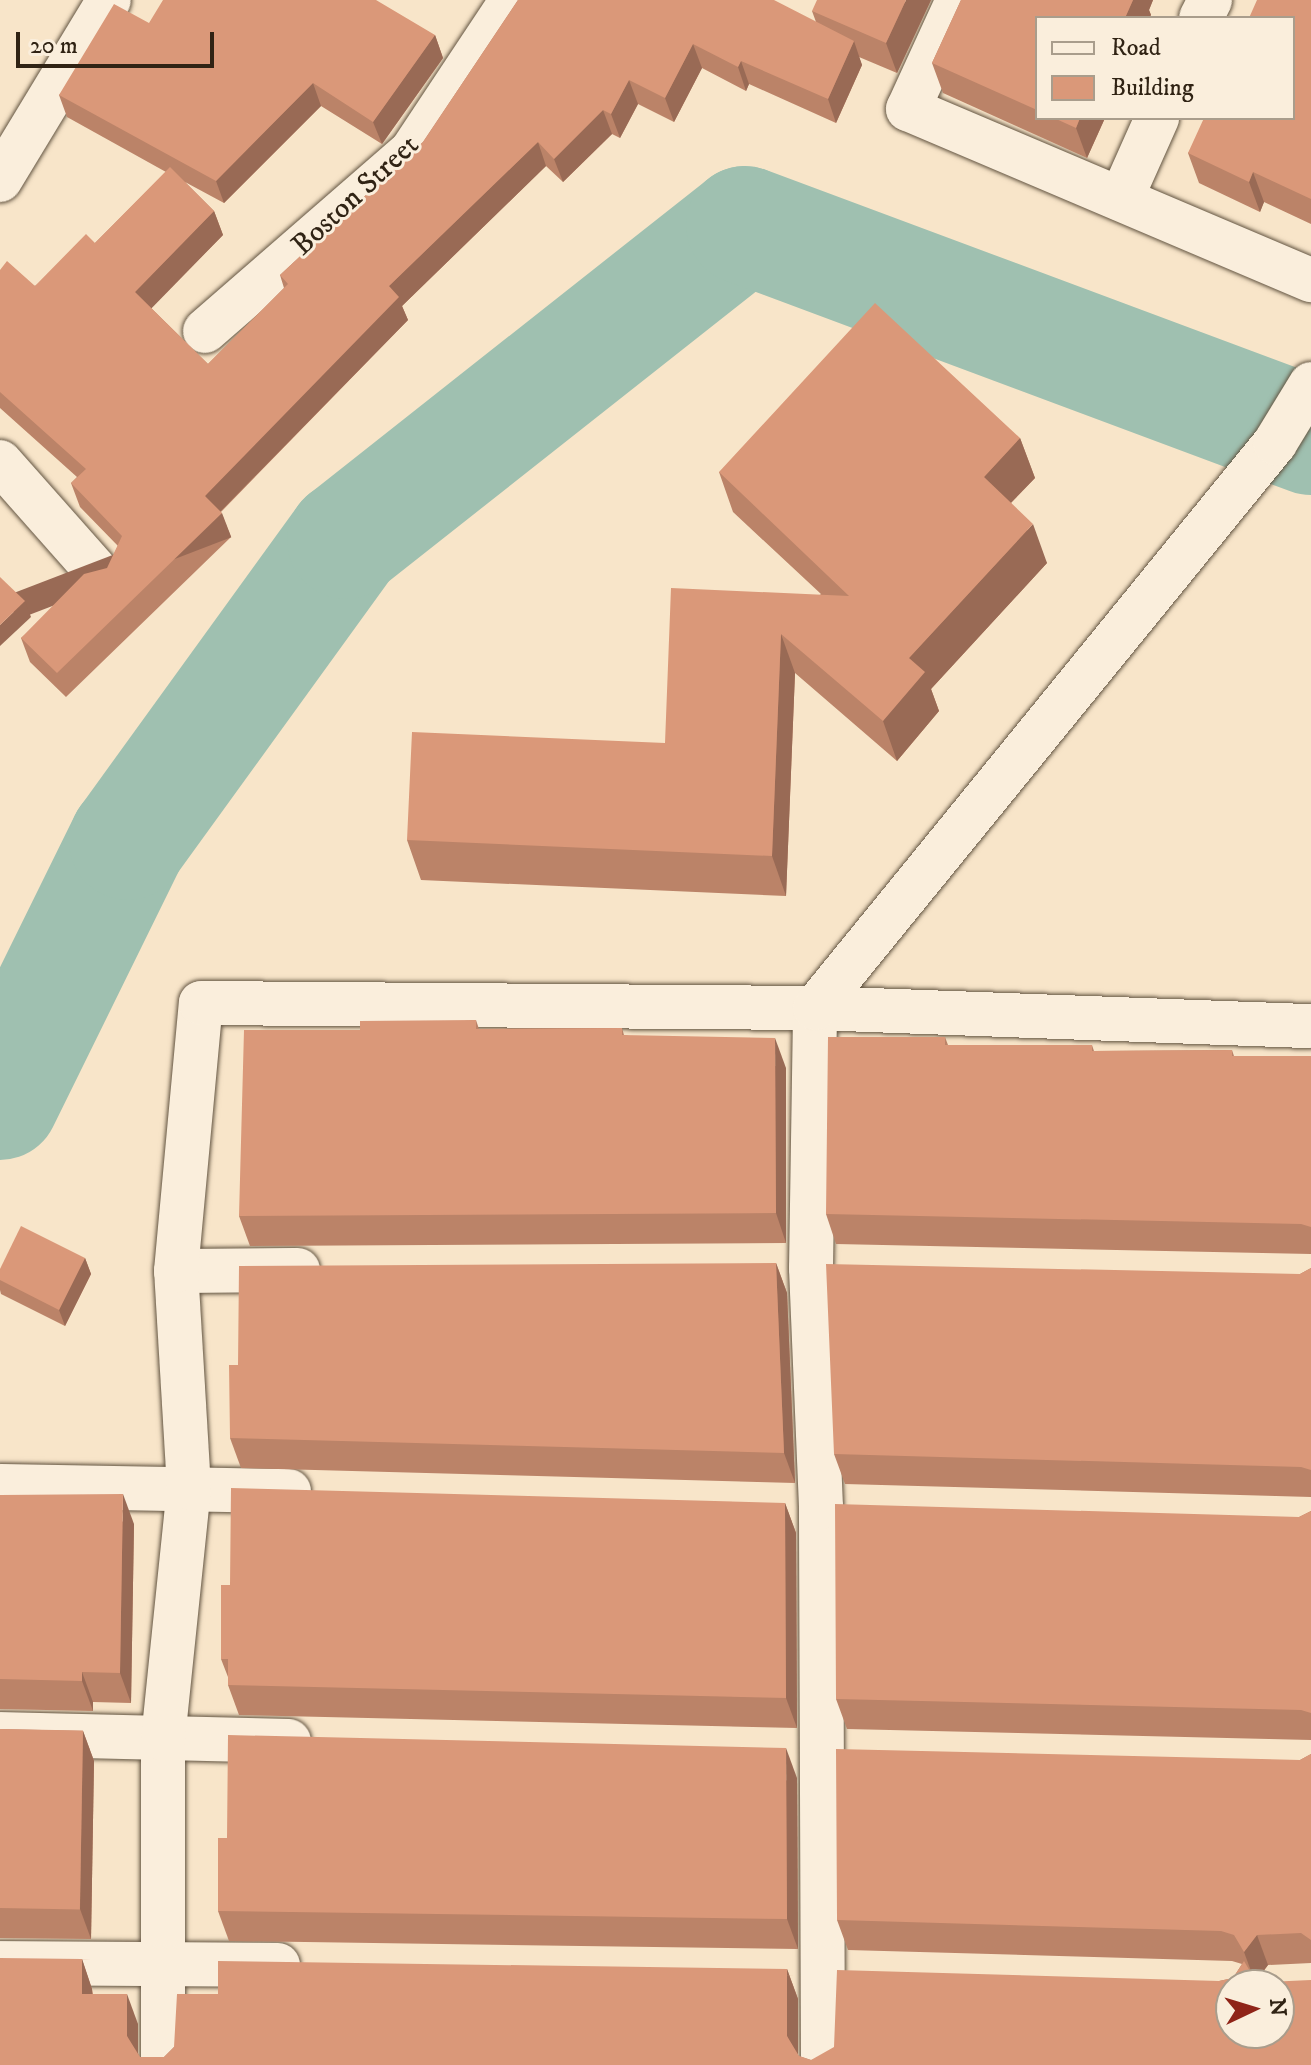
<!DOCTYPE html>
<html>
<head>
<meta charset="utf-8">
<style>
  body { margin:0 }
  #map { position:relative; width:1311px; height:2065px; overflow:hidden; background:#f8e5c9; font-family:"IM FELL DW Pica",serif }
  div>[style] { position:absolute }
  .river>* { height:118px; margin:-59px; padding:0 59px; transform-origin:59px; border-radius:59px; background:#9fc0b0 }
  .roads { filter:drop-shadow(0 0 2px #625441) drop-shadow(0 0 2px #625441) }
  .street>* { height:44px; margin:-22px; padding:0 22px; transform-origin:22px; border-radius:22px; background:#faeedc }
  .wall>* { inset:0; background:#bb8368 }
  .shaded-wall>* { inset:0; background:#996a55; transform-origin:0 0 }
  .building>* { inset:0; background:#da9879; transform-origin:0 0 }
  span { translate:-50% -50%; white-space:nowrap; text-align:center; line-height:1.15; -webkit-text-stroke:6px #faeedc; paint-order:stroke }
  .street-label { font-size:30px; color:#302314 }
  .legend { position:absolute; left:1035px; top:16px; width:260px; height:104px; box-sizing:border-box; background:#faeedc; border:2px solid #a99d8c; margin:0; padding:10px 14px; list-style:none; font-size:24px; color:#302314 }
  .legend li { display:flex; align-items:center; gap:16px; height:40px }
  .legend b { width:40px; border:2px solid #a99d8c }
  .north { position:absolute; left:1215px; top:1969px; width:80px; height:80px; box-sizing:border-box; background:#faeedc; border:2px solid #a99d8c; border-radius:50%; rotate:86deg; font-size:22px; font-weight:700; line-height:32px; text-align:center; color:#302314 }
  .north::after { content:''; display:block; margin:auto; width:28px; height:36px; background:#8f2418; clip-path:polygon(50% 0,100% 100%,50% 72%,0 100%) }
  .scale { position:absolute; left:16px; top:32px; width:198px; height:36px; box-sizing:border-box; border:4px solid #302314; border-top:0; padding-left:10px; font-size:24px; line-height:28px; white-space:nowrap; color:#302314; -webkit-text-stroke:6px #faeedc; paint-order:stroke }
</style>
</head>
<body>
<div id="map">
  <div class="river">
    <i style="left:0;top:1101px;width:290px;rotate:-63.8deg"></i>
    <i style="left:128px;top:841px;width:372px;rotate:-54.1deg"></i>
    <i style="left:346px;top:540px;width:508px;rotate:-38.29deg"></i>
    <i style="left:745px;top:225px;width:604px;rotate:20.45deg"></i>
  </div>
  <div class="roads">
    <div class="street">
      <i style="left:958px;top:0;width:120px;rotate:114.6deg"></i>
      <i style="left:908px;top:109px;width:438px;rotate:23deg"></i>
      <i style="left:1201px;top:18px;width:20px;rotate:-63deg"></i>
      <i style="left:0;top:180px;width:210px;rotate:-58.8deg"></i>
      <i style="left:1121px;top:199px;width:89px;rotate:-66deg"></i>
      <i style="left:205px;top:331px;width:273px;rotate:-41deg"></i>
      <i style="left:411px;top:152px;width:182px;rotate:-56.4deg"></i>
      <i style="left:0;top:462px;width:149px;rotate:48.5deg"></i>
      <i style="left:176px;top:1271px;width:122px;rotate:-0.5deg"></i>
      <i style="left:0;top:1486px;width:289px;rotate:1deg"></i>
      <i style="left:0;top:1734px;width:289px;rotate:1.4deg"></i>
      <i style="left:0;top:1963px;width:278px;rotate:0.4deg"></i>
      <i style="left:163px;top:2065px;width:326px;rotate:-90deg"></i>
      <i style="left:163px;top:1739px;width:252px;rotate:-84.1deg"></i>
      <i style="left:189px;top:1488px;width:217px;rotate:-93.4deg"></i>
      <i style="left:176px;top:1271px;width:269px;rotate:-84.7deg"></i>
      <i style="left:201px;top:1003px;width:614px;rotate:0.47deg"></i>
      <i style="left:815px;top:1008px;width:496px;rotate:2.1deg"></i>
      <i style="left:823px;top:2065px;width:558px;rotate:-90.21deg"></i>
      <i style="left:821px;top:1507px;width:239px;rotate:-92.4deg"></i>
      <i style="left:811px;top:1268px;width:260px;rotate:-89.1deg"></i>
      <i style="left:815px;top:1008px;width:729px;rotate:-50.85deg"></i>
      <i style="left:1275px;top:443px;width:69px;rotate:-58.6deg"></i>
    </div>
  </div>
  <div class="wall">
    <i style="clip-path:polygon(518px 0,816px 22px,812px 11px,931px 0,897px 73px,859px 57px,862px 65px,836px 123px,749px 84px,746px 91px,702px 68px,674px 122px,638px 104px,620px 138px,612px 134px,563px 182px,546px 166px,402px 306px,408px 320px,221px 512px,231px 537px,66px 697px,30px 662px,21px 638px,107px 568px,118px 546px,80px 507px,71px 483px,77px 477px,0 408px,0 270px,35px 286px,95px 243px,166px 172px,67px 117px,59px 95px,149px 23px,435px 35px,443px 58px,382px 144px,321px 106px,224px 203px,185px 182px,214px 211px,223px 235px,151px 308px,208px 364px,284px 288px,280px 275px,423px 142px)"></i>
    <i style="clip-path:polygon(961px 0,1153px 0,1149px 10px,1151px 15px,1149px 18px,1037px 18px,1037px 118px,1105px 118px,1087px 158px,943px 93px,932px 63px)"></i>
    <i style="clip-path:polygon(1311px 0,1311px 224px,1264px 202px,1260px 212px,1199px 183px,1188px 153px)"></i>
    <i style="clip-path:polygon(1020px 438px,1035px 478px,1011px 503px,1047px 563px,931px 689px,939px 711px,897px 761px,795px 673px,786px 896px,421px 880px,407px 840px,665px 743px,821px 594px,733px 512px,719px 472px)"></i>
    <i style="clip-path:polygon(476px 1020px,479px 1029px,622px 1028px,624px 1035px,786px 1068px,786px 1243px,250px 1246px,239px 1216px,360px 1030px)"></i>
    <i style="clip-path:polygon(945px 1037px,948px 1045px,1092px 1045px,1094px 1051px,1232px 1050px,1234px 1056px,1311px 1056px,1311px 1254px,836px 1244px,826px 1214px)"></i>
    <i style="clip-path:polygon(85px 1258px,91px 1274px,65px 1326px,1px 1294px,0 1290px,0 1269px)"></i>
    <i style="clip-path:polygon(776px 1263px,787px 1293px,795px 1483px,241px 1468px,230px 1438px,238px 1365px)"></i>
    <i style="clip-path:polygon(1311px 1268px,1311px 1497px,845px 1484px,834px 1454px,1300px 1274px)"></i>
    <i style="clip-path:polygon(0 1495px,134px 1524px,131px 1703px,93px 1702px,93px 1711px,0 1709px)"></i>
    <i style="clip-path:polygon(785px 1503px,796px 1533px,797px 1728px,239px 1715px,228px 1685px,228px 1677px,221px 1659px,230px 1585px)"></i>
    <i style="clip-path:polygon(1311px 1511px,1311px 1740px,847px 1729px,836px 1699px,1299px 1517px)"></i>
    <i style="clip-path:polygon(0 1729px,83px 1731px,94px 1761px,91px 1939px,0 1938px)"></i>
    <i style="clip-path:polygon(1311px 1754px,1311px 1963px,1268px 1965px,1258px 1979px,1311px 2065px,0 2065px,82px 1959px,92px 1989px,93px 1994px,138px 2024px,138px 2053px,140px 2057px,164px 2057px,174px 2047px,218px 1994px,787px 1969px,798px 1999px,798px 2055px,799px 2056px,811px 2060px,1219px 1981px,1233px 1978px,1242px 1964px,1232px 1961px,848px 1950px,837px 1920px,1300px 1760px)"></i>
    <i style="clip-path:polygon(797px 1778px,798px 1949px,229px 1941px,218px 1911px)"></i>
  </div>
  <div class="shaded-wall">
    <i style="clip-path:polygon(906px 0,931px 0,897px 73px,886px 43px)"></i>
    <i style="clip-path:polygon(1133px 0,1153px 0,1149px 10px,1151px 15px,1149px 18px,1125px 18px)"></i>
    <i style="clip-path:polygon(435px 35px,443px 58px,382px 144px,373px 122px)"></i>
    <i style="clip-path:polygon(854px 41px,862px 65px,836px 123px,828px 99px)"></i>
    <i style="clip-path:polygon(693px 44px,702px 68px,674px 122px,665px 98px)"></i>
    <i style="clip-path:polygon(741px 61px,749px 84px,746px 91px,738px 67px)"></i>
    <i style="clip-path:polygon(629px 80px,638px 104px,620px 138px,611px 114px)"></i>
    <i style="clip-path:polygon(313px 83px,321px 106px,224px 203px,216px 181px)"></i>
    <i style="clip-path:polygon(603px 110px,612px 134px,563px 182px,554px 159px)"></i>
    <i style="clip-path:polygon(1080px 118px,1105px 118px,1087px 158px,1076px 128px)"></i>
    <i style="clip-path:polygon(538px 142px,546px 166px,402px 306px,408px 320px,213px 519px,205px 496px,389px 286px)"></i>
    <i style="clip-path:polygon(1253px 172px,1264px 202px,1260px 212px,1249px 182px)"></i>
    <i style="clip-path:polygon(214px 211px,223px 235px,144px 316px,135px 292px)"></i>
    <i style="clip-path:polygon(1020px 438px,1035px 478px,998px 516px,984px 477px)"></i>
    <i style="left:222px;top:513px;width:26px;height:230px;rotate:69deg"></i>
    <i style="clip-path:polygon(1033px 524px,1047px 563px,931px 689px,939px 711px,897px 761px,883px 721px,909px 658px)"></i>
    <i style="clip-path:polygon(25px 601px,31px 617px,0 646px,0 625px)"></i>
    <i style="clip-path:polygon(781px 634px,795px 673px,786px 896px,772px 856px)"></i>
    <i style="clip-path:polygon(775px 1038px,786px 1068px,786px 1243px,776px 1213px)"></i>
    <i style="clip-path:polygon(85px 1258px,91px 1274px,65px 1326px,59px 1310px)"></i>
    <i style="clip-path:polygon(776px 1263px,787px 1293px,795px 1483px,784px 1453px)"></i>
    <i style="clip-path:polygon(123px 1494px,134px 1524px,131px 1703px,120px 1673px)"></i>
    <i style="clip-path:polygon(785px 1503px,796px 1533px,797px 1728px,786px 1698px)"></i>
    <i style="clip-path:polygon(82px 1672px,93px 1702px,93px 1711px,82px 1681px)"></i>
    <i style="clip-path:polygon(83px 1731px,94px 1761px,91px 1939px,80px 1909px)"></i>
    <i style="clip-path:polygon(786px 1748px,797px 1778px,798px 1949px,787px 1919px)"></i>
    <i style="clip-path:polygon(1257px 1935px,1268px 1965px,1255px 1982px,1244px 1952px)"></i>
    <i style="clip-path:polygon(82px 1959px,92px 1989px,93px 2024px,82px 1994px)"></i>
    <i style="clip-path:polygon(787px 1969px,798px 1999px,798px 2065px,787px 2036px)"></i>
    <i style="clip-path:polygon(127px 1994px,138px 2024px,138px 2065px,127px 2036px)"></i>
  </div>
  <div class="building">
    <i style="clip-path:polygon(163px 0,376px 0,435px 35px,373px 122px,313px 83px,216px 181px,59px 95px,114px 4px,149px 23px)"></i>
    <i style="clip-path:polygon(518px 0,774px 0,854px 41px,828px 99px,741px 61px,738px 67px,693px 44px,665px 98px,629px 80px,611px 114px,603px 110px,554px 159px,538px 142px,389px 286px,399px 297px,205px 496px,222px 513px,57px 673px,21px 638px,84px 574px,107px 568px,122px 536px,71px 483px,86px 469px,0 392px,0 270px,7px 261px,35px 286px,86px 234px,95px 243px,170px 167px,214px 211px,135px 292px,208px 364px,288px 284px,280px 275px,423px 142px)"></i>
    <i style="clip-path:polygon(817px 0,906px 0,886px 43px,812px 11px)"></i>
    <i style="clip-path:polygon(961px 0,1133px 0,1125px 18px,1037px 18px,1037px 110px,932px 63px)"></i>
    <i style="clip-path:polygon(1257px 0,1311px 0,1311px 199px,1253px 172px,1249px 182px,1188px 153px,1204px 118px,1293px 118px,1293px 18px,1249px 18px)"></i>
    <i style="clip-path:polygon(1054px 118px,1080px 118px,1076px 128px)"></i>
    <i style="clip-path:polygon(875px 303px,1020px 438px,984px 477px,1033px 524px,909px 658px,925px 672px,883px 721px,781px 634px,772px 856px,407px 840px,412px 732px,665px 743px,671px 588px,849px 596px,719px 472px)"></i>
    <i style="clip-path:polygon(0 577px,25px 601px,0 625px)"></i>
    <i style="clip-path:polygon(476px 1020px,476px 1029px,622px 1028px,622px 1035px,775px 1038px,776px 1213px,239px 1216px,244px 1030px,360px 1030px,360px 1021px)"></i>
    <i style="clip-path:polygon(828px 1037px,945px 1037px,945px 1045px,1092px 1045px,1092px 1051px,1232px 1050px,1232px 1056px,1311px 1056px,1311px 1227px,1301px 1224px,826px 1214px)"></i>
    <i style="clip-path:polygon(21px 1226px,85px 1258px,59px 1310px,0 1280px,0 1269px)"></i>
    <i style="clip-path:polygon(776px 1263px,784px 1453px,230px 1438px,229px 1365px,238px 1365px,239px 1266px)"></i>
    <i style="clip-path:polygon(826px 1264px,1300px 1274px,1311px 1268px,1311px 1470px,1301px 1467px,834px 1454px)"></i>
    <i style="clip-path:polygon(231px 1488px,785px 1503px,786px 1698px,228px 1685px,228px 1659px,221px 1659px,221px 1585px,230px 1585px)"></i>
    <i style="clip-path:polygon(123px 1494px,120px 1673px,82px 1672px,82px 1681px,0 1679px,0 1495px)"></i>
    <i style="clip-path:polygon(835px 1504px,1299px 1517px,1311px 1511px,1311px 1713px,1301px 1710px,836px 1699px)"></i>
    <i style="left:0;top:1729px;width:83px;height:179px;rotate:1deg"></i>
    <i style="clip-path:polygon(228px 1735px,786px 1748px,787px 1919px,218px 1911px,218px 1838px,227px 1838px)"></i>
    <i style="clip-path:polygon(836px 1749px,1300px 1760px,1311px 1754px,1311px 1940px,1301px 1933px,1257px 1935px,1244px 1952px,1234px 1935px,1221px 1931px,837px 1920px)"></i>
    <i style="clip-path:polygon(evenodd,0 1958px,82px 1959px,82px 1994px,127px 1994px,127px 2036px,140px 2057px,164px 2057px,174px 2047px,177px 1994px,218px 1994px,218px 1961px,787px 1969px,787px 2036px,799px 2056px,811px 2060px,834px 2047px,837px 1970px,1219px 1981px,1233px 1978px,1244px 1961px,1254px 1978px,1267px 1982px,1311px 1980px,1311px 2065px,0 2065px,0 1958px,1231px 1985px,1279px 1985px,1279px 2033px,1231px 2033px,1231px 1985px)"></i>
  </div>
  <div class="street-label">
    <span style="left:356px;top:196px;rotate:-43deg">Boston Street</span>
  </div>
  <ul class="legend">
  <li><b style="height:10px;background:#faeedc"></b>Road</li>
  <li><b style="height:22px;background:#da9879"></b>Building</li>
  </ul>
  <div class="north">N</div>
  <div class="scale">20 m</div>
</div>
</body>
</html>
